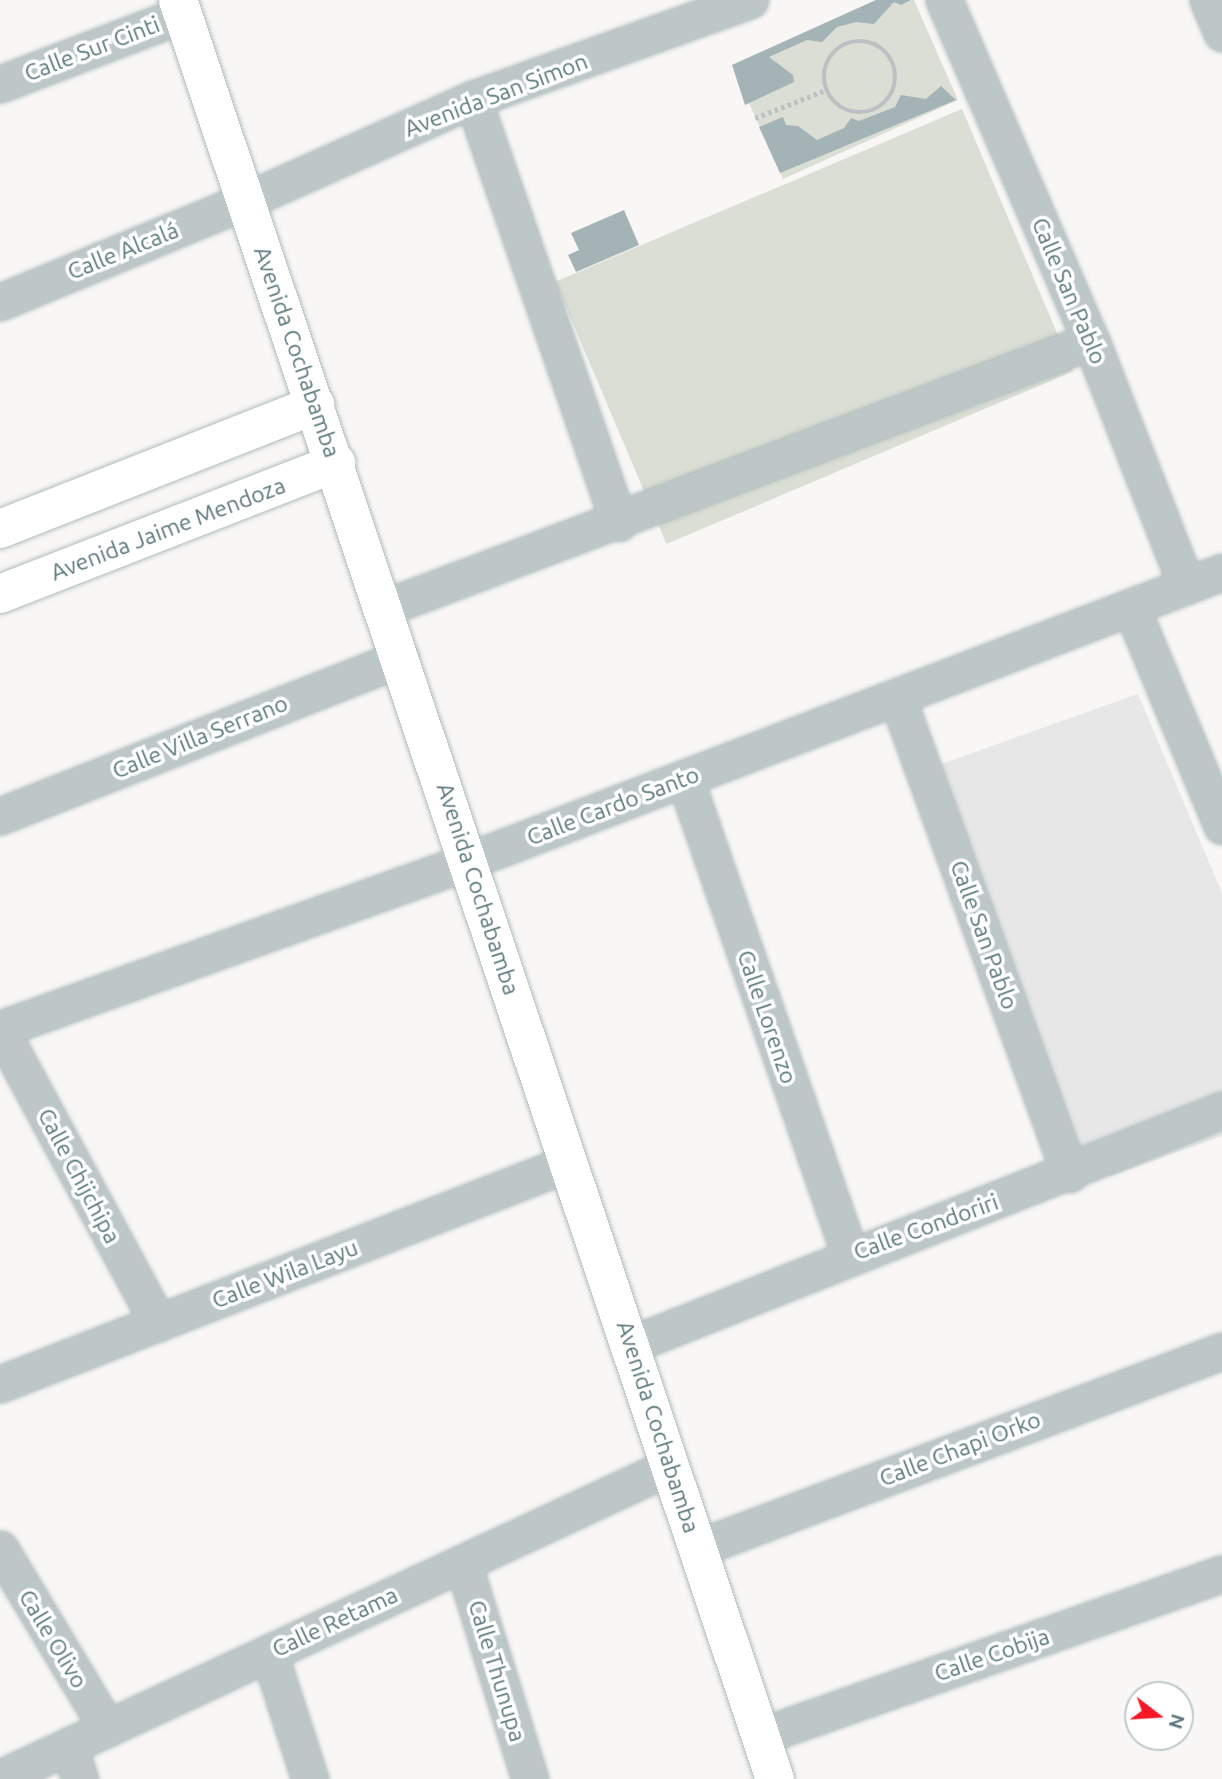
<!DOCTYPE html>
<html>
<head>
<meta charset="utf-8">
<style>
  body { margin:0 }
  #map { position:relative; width:1222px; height:1779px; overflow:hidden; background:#f8f7f5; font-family:Ubuntu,sans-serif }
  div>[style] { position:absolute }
  .built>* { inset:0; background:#e6e7e6 }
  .green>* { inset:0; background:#daded4; transform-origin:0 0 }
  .building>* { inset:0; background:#a4b4b6 }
  .path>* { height:4.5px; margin-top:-2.25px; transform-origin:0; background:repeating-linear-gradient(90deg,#bbc0c2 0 3.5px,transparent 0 7px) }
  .path>.ring { margin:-2.25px; padding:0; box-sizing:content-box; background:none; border:4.5px solid #bbc0c2; border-radius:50% }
  .roads { filter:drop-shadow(0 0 2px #b0bbbd) drop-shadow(0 0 2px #b0bbbd) }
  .street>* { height:35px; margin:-17.5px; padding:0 17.5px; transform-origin:17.5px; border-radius:17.5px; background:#bec7c8 }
  .secondary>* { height:38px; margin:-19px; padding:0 19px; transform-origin:19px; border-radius:19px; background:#fff }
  span { translate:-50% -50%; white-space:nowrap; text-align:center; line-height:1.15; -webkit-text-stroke:7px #fff; paint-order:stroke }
  .street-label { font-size:23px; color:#5c787d }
  .north { position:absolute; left:1124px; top:1681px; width:70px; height:70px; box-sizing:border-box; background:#fff; border:2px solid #bec9cb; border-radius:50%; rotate:107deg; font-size:19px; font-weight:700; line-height:28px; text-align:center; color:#5c787d }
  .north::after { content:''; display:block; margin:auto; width:24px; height:32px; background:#f41924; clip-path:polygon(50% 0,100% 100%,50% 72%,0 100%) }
</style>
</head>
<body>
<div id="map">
  <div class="built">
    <i style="clip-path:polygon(1138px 694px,1222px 893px,1222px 1136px,1111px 1176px,1083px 1171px,941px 764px)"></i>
  </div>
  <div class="green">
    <i style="clip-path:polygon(876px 0,914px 0,958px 100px,783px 179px,732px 65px)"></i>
    <i style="left:962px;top:109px;width:285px;height:442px;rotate:67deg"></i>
  </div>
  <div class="building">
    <i style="clip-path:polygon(876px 0,911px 0,901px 5px,894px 2px,874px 24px,856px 22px,837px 27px,822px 42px,807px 40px,769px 57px,793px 75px,794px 82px,745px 105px,732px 65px)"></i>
    <i style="clip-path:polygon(941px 86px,956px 100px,780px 173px,759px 127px,783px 117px,786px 125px,798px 126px,817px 140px,844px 128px,851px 118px,859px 121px,895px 107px,901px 95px,926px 99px)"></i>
    <i style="clip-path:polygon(624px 210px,639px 245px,576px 272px,568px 255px,579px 250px,571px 233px)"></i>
  </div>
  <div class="path">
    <i class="ring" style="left:824px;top:41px;width:67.5px;height:67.5px"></i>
    <i style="left:755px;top:118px;width:76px;rotate:-21.5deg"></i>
  </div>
  <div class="roads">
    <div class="street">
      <i style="left:944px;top:0;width:371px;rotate:66.7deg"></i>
      <i style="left:1091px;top:341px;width:262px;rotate:68.7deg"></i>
      <i style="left:1208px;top:0;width:36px;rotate:67deg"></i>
      <i style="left:0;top:84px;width:196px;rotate:-20.9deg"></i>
      <i style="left:473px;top:99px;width:448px;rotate:71deg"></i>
      <i style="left:0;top:302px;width:265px;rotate:-22.4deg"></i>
      <i style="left:245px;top:201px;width:250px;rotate:-24.1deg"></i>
      <i style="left:473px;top:99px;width:294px;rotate:-19.7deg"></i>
      <i style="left:1131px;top:607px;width:237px;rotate:67.4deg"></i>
      <i style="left:384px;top:608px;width:756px;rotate:-20.69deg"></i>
      <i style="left:897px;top:697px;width:507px;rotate:70.07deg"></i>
      <i style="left:685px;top:779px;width:504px;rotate:70.88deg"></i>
      <i style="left:0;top:816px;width:431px;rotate:-21.5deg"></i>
      <i style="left:0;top:1029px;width:497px;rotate:-19.7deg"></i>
      <i style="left:468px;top:861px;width:807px;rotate:-20.97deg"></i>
      <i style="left:0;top:1029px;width:334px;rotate:61.7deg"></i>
      <i style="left:630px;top:1345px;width:637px;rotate:-21.65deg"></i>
      <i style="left:0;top:1384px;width:610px;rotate:-21.23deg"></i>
      <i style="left:698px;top:1548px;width:560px;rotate:-20.6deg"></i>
      <i style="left:0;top:1549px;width:209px;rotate:59.1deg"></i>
      <i style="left:463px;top:1563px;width:226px;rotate:72.8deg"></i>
      <i style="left:269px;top:1653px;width:133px;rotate:72deg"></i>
      <i style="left:761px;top:1736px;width:489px;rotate:-19.4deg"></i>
      <i style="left:69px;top:1746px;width:35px;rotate:72deg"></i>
      <i style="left:0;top:1778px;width:740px;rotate:-24.94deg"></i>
    </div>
    <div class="secondary">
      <i style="left:178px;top:0;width:1876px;rotate:71.45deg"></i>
      <i style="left:0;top:529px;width:339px;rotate:-21.5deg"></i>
      <i style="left:0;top:594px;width:361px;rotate:-21.3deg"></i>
    </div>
  </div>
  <div class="street-label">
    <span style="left:92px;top:49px;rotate:-21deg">Calle Sur Cinti</span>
    <span style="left:496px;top:95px;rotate:-21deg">Avenida San Simon</span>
    <span style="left:123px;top:251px;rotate:-22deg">Calle Alcalá</span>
    <span style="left:1069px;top:291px;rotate:67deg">Calle San Pablo</span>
    <span style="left:297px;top:352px;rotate:71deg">Avenida Cochabamba</span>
    <span style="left:168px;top:529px;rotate:-21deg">Avenida Jaime Mendoza</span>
    <span style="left:200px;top:737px;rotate:-22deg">Calle Villa Serrano</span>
    <span style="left:613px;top:806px;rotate:-21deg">Calle Cardo Santo</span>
    <span style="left:478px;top:889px;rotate:72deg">Avenida Cochabamba</span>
    <span style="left:984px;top:935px;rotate:70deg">Calle San Pablo</span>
    <span style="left:767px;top:1017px;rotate:71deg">Calle Lorenzo</span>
    <span style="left:79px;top:1176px;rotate:62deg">Calle Chijchipa</span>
    <span style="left:926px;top:1227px;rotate:-20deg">Calle Condoriri</span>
    <span style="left:285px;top:1274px;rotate:-21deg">Calle Wila Layu</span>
    <span style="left:658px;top:1427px;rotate:72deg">Avenida Cochabamba</span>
    <span style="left:960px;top:1449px;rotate:-21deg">Calle Chapi Orko</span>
    <span style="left:335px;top:1622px;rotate:-25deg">Calle Retama</span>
    <span style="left:53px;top:1639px;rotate:59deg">Calle Olivo</span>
    <span style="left:992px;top:1655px;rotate:-19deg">Calle Cobija</span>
    <span style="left:497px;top:1671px;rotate:73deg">Calle Thunupa</span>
  </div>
  <div class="north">N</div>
</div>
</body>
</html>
